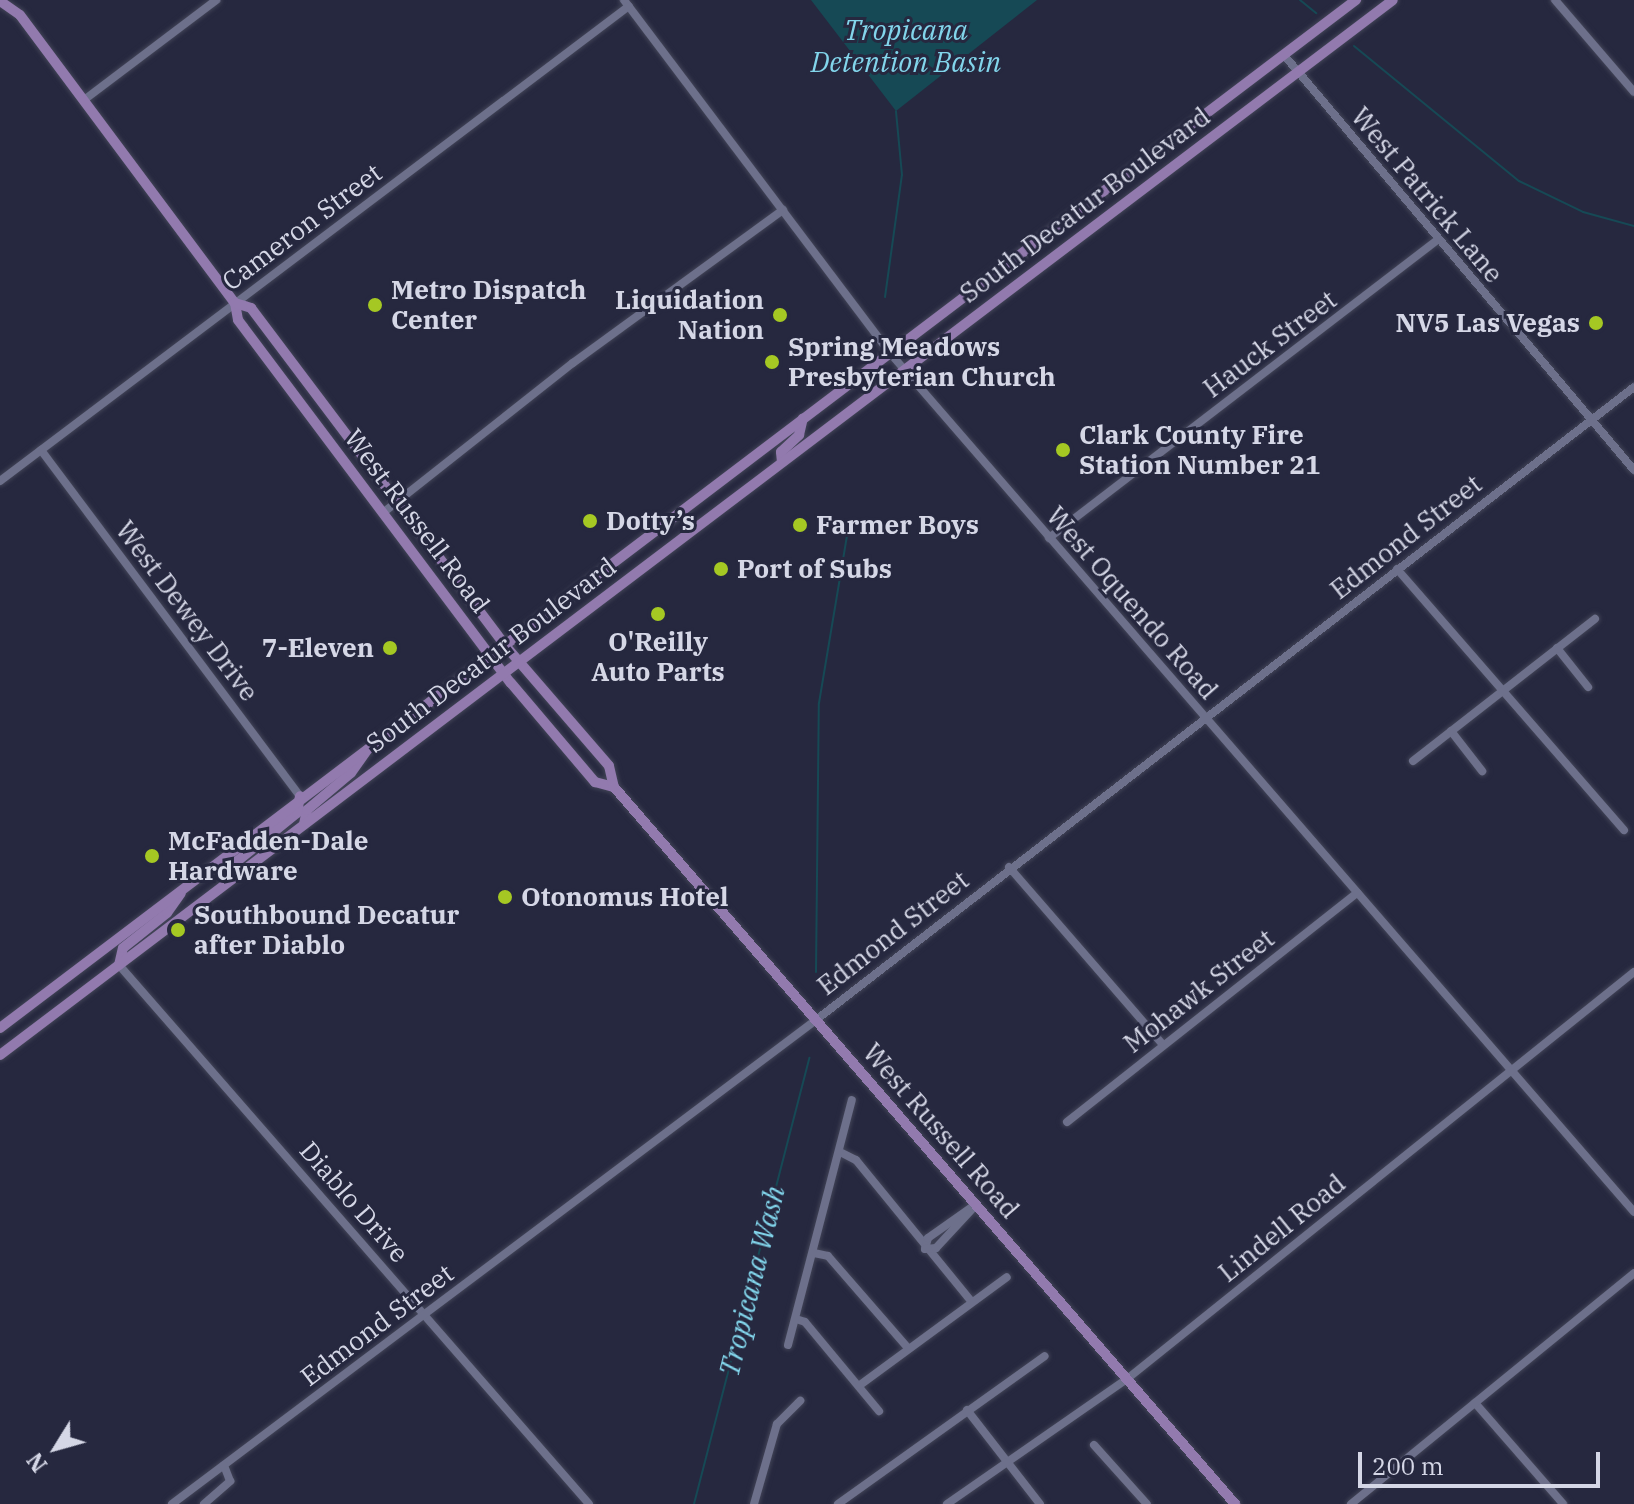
<!DOCTYPE html>
<html>
<head>
<meta charset="utf-8">
<style>
  body { margin:0 }
  #map { position:relative; width:1634px; height:1504px; overflow:hidden; background:#26283f; font-family:"IBM Plex Serif",serif }
  div>[style] { position:absolute }
  .water>* { inset:0; background:#164955 }
  .stream>* { height:2px; margin:-1px; padding:0 1px; transform-origin:1px; border-radius:1px; background:#164955 }
  .roads { filter:drop-shadow(0 0 2px #424457) drop-shadow(0 0 2px #424457) }
  .minor>* { height:8px; margin:-4px; padding:0 4px; transform-origin:4px; border-radius:4px; background:#6d708b }
  .major>* { height:10px; margin:-5px; padding:0 5px; transform-origin:5px; border-radius:5px; background:#927aae }
  .dots>* { width:22px; height:22px; translate:-50% -50%; box-sizing:border-box; border:4px solid #26283f; border-radius:50% }
  span { translate:-50% -50%; white-space:nowrap; text-align:center; line-height:1.15; -webkit-text-stroke:6px #26283f; paint-order:stroke }
  .street-label { font-size:26px; color:#d5d7e6 }
  .poi-label { font-size:26px; color:#d5d7e6; font-weight:700 }
  .left { translate:0 -50%; text-align:left }
  .right { translate:-100% -50%; text-align:right }
  .water-label { font-size:28px; color:#82d5eb; font-style:italic }
  .north { position:absolute; left:16px; top:1408px; width:80px; height:80px; -webkit-text-stroke:6px #26283f; paint-order:stroke; rotate:233deg; font-size:22px; font-weight:700; line-height:32px; text-align:center; color:#d5d7e6 }
  .north::after { content:''; display:block; margin:auto; width:28px; height:36px; background:#d5d7e6; clip-path:polygon(50% 0,100% 100%,50% 72%,0 100%) }
  .scale { position:absolute; left:1358px; top:1452px; width:242px; height:36px; box-sizing:border-box; border:4px solid #d5d7e6; border-top:0; padding-left:10px; font-size:24px; line-height:28px; white-space:nowrap; color:#d5d7e6; -webkit-text-stroke:6px #26283f; paint-order:stroke }
</style>
</head>
<body>
<div id="map">
  <div class="water">
    <i style="clip-path:polygon(811px 0,1037px 0,896px 111px)"></i>
  </div>
  <div class="stream">
    <i style="left:1300px;top:0;width:21px;rotate:39deg"></i>
    <i style="left:1354px;top:46px;width:213px;rotate:39.3deg"></i>
    <i style="left:1519px;top:181px;width:71px;rotate:25.8deg"></i>
    <i style="left:1583px;top:212px;width:53px;rotate:15.4deg"></i>
    <i style="left:885px;top:297px;width:123px;rotate:-82.1deg"></i>
    <i style="left:902px;top:175px;width:64px;rotate:-95.4deg"></i>
    <i style="left:816px;top:972px;width:269px;rotate:-89.4deg"></i>
    <i style="left:819px;top:703px;width:182px;rotate:-80.5deg"></i>
    <i style="left:694px;top:1504px;width:461px;rotate:-75.5deg"></i>
  </div>
  <div class="roads">
    <div class="minor">
      <i style="left:624px;top:0;width:442px;rotate:53deg"></i>
      <i style="left:890px;top:353px;width:1136px;rotate:49.1deg"></i>
      <i style="left:1555px;top:0;width:121px;rotate:49.3deg"></i>
      <i style="left:1284px;top:55px;width:543px;rotate:49.86deg"></i>
      <i style="left:84px;top:100px;width:166px;rotate:-37.1deg"></i>
      <i style="left:41px;top:450px;width:432px;rotate:53.2deg"></i>
      <i style="left:0;top:481px;width:788px;rotate:-37.06deg"></i>
      <i style="left:384px;top:512px;width:241px;rotate:-38.3deg"></i>
      <i style="left:573px;top:363px;width:260px;rotate:-36.1deg"></i>
      <i style="left:1049px;top:538px;width:491px;rotate:-37.5deg"></i>
      <i style="left:1397px;top:569px;width:346px;rotate:49deg"></i>
      <i style="left:1557px;top:648px;width:50px;rotate:51.5deg"></i>
      <i style="left:1451px;top:731px;width:51px;rotate:52.2deg"></i>
      <i style="left:1413px;top:761px;width:231px;rotate:-38deg"></i>
      <i style="left:1009px;top:867px;width:235px;rotate:49.1deg"></i>
      <i style="left:119px;top:965px;width:715px;rotate:48.91deg"></i>
      <i style="left:1067px;top:1122px;width:370px;rotate:-38.3deg"></i>
      <i style="left:840px;top:1152px;width:18px;rotate:27deg"></i>
      <i style="left:856px;top:1160px;width:182px;rotate:50.8deg"></i>
      <i style="left:925px;top:1249px;width:11px;rotate:-75deg"></i>
      <i style="left:928px;top:1238px;width:59px;rotate:-35.3deg"></i>
      <i style="left:925px;top:1249px;width:11px;rotate:-5deg"></i>
      <i style="left:936px;top:1248px;width:56px;rotate:-47.2deg"></i>
      <i style="left:814px;top:1253px;width:14px;rotate:12deg"></i>
      <i style="left:828px;top:1256px;width:122px;rotate:49deg"></i>
      <i style="left:796px;top:1319px;width:9px;rotate:18deg"></i>
      <i style="left:805px;top:1322px;width:116px;rotate:50.3deg"></i>
      <i style="left:788px;top:1345px;width:253px;rotate:-75.4deg"></i>
      <i style="left:860px;top:1385px;width:182px;rotate:-36.3deg"></i>
      <i style="left:1475px;top:1403px;width:134px;rotate:48.9deg"></i>
      <i style="left:967px;top:1410px;width:119px;rotate:52.2deg"></i>
      <i style="left:1094px;top:1445px;width:79px;rotate:48.1deg"></i>
      <i style="left:172px;top:1504px;width:806px;rotate:-36.93deg"></i>
      <i style="left:816px;top:1020px;width:1034px;rotate:-37.73deg"></i>
      <i style="left:204px;top:1504px;width:35px;rotate:-41deg"></i>
      <i style="left:230px;top:1481px;width:17px;rotate:-111deg"></i>
      <i style="left:754px;top:1504px;width:83px;rotate:-74deg"></i>
      <i style="left:777px;top:1424px;width:33px;rotate:-45deg"></i>
      <i style="left:838px;top:1504px;width:254px;rotate:-35.6deg"></i>
      <i style="left:947px;top:1504px;width:219px;rotate:-34.8deg"></i>
      <i style="left:1127px;top:1379px;width:650px;rotate:-38.76deg"></i>
      <i style="left:1351px;top:1504px;width:365px;rotate:-39.2deg"></i>
    </div>
    <div class="major">
      <i style="left:0;top:1px;width:24px;rotate:35deg"></i>
      <i style="left:20px;top:15px;width:359px;rotate:53.3deg"></i>
      <i style="left:235px;top:303px;width:17px;rotate:80deg"></i>
      <i style="left:238px;top:320px;width:454px;rotate:53.1deg"></i>
      <i style="left:511px;top:683px;width:130px;rotate:49.7deg"></i>
      <i style="left:595px;top:782px;width:20px;rotate:15deg"></i>
      <i style="left:235px;top:303px;width:17px;rotate:17deg"></i>
      <i style="left:251px;top:308px;width:419px;rotate:53deg"></i>
      <i style="left:503px;top:643px;width:162px;rotate:49.2deg"></i>
      <i style="left:609px;top:766px;width:22px;rotate:77deg"></i>
      <i style="left:614px;top:787px;width:949px;rotate:49.1deg"></i>
      <i style="left:782px;top:462px;width:10px;rotate:-96deg"></i>
      <i style="left:781px;top:452px;width:25px;rotate:-43deg"></i>
      <i style="left:799px;top:435px;width:17px;rotate:-77deg"></i>
      <i style="left:304px;top:824px;width:14px;rotate:-78deg"></i>
      <i style="left:307px;top:810px;width:57px;rotate:-40.1deg"></i>
      <i style="left:351px;top:773px;width:28px;rotate:-55deg"></i>
      <i style="left:227px;top:880px;width:20px;rotate:-63deg"></i>
      <i style="left:236px;top:862px;width:78px;rotate:-38.8deg"></i>
      <i style="left:297px;top:813px;width:17px;rotate:-80deg"></i>
      <i style="left:119px;top:965px;width:17px;rotate:-77deg"></i>
      <i style="left:123px;top:948px;width:56px;rotate:-38.5deg"></i>
      <i style="left:167px;top:913px;width:24px;rotate:-55deg"></i>
      <i style="left:0;top:1028px;width:1702px;rotate:-37.17deg"></i>
      <i style="left:0;top:1055px;width:1747px;rotate:-37.14deg"></i>
    </div>
  </div>
  <div class="dots">
    <i style="left:375px;top:305px;background:#a5c823"></i>
    <i style="left:780px;top:315px;background:#a5c823"></i>
    <i style="left:1596px;top:323px;background:#a5c823"></i>
    <i style="left:772px;top:362px;background:#a5c823"></i>
    <i style="left:1063px;top:450px;background:#a5c823"></i>
    <i style="left:590px;top:521px;background:#a5c823"></i>
    <i style="left:800px;top:525px;background:#a5c823"></i>
    <i style="left:721px;top:569px;background:#a5c823"></i>
    <i style="left:658px;top:614px;background:#a5c823"></i>
    <i style="left:390px;top:648px;background:#a5c823"></i>
    <i style="left:152px;top:856px;background:#a5c823"></i>
    <i style="left:505px;top:897px;background:#a5c823"></i>
    <i style="left:178px;top:930px;background:#a5c823"></i>
  </div>
  <div class="street-label">
    <span style="left:1427px;top:195px;rotate:50deg">West Patrick Lane</span>
    <span style="left:1085px;top:205px;rotate:-37deg">South Decatur Boulevard</span>
    <span style="left:302px;top:227px;rotate:-37deg">Cameron Street</span>
    <span style="left:1270px;top:344px;rotate:-37deg">Hauck Street</span>
    <span style="left:417px;top:521px;rotate:53deg">West Russell Road</span>
    <span style="left:1406px;top:537px;rotate:-38deg">Edmond Street</span>
    <span style="left:1132px;top:603px;rotate:49deg">West Oquendo Road</span>
    <span style="left:187px;top:611px;rotate:53deg">West Dewey Drive</span>
    <span style="left:491px;top:655px;rotate:-37deg">South Decatur Boulevard</span>
    <span style="left:893px;top:933px;rotate:-38deg">Edmond Street</span>
    <span style="left:1199px;top:991px;rotate:-38deg">Mohawk Street</span>
    <span style="left:941px;top:1131px;rotate:49deg">West Russell Road</span>
    <span style="left:354px;top:1202px;rotate:49deg">Diablo Drive</span>
    <span style="left:1282px;top:1228px;rotate:-39deg">Lindell Road</span>
    <span style="left:377px;top:1325px;rotate:-37deg">Edmond Street</span>
  </div>
  <div class="poi-label">
    <span class="left" style="left:391px;top:305px">Metro Dispatch<br>Center</span>
    <span class="right" style="left:764px;top:315px">Liquidation<br>Nation</span>
    <span class="right" style="left:1580px;top:323px">NV5 Las Vegas</span>
    <span class="left" style="left:788px;top:362px">Spring Meadows<br>Presbyterian Church</span>
    <span class="left" style="left:1079px;top:450px">Clark County Fire<br>Station Number 21</span>
    <span class="left" style="left:606px;top:521px">Dotty’s</span>
    <span class="left" style="left:816px;top:525px">Farmer Boys</span>
    <span class="left" style="left:737px;top:569px">Port of Subs</span>
    <span style="left:658px;top:657px">O'Reilly<br>Auto Parts</span>
    <span class="right" style="left:374px;top:648px">7-Eleven</span>
    <span class="left" style="left:168px;top:856px">McFadden-Dale<br>Hardware</span>
    <span class="left" style="left:521px;top:897px">Otonomus Hotel</span>
    <span class="left" style="left:194px;top:930px">Southbound Decatur<br>after Diablo</span>
  </div>
  <div class="water-label">
    <span style="left:906px;top:46px">Tropicana<br>Detention Basin</span>
    <span style="left:752px;top:1281px;rotate:-76deg">Tropicana Wash</span>
  </div>
  <div class="north">N</div>
  <div class="scale">200 m</div>
</div>
</body>
</html>
